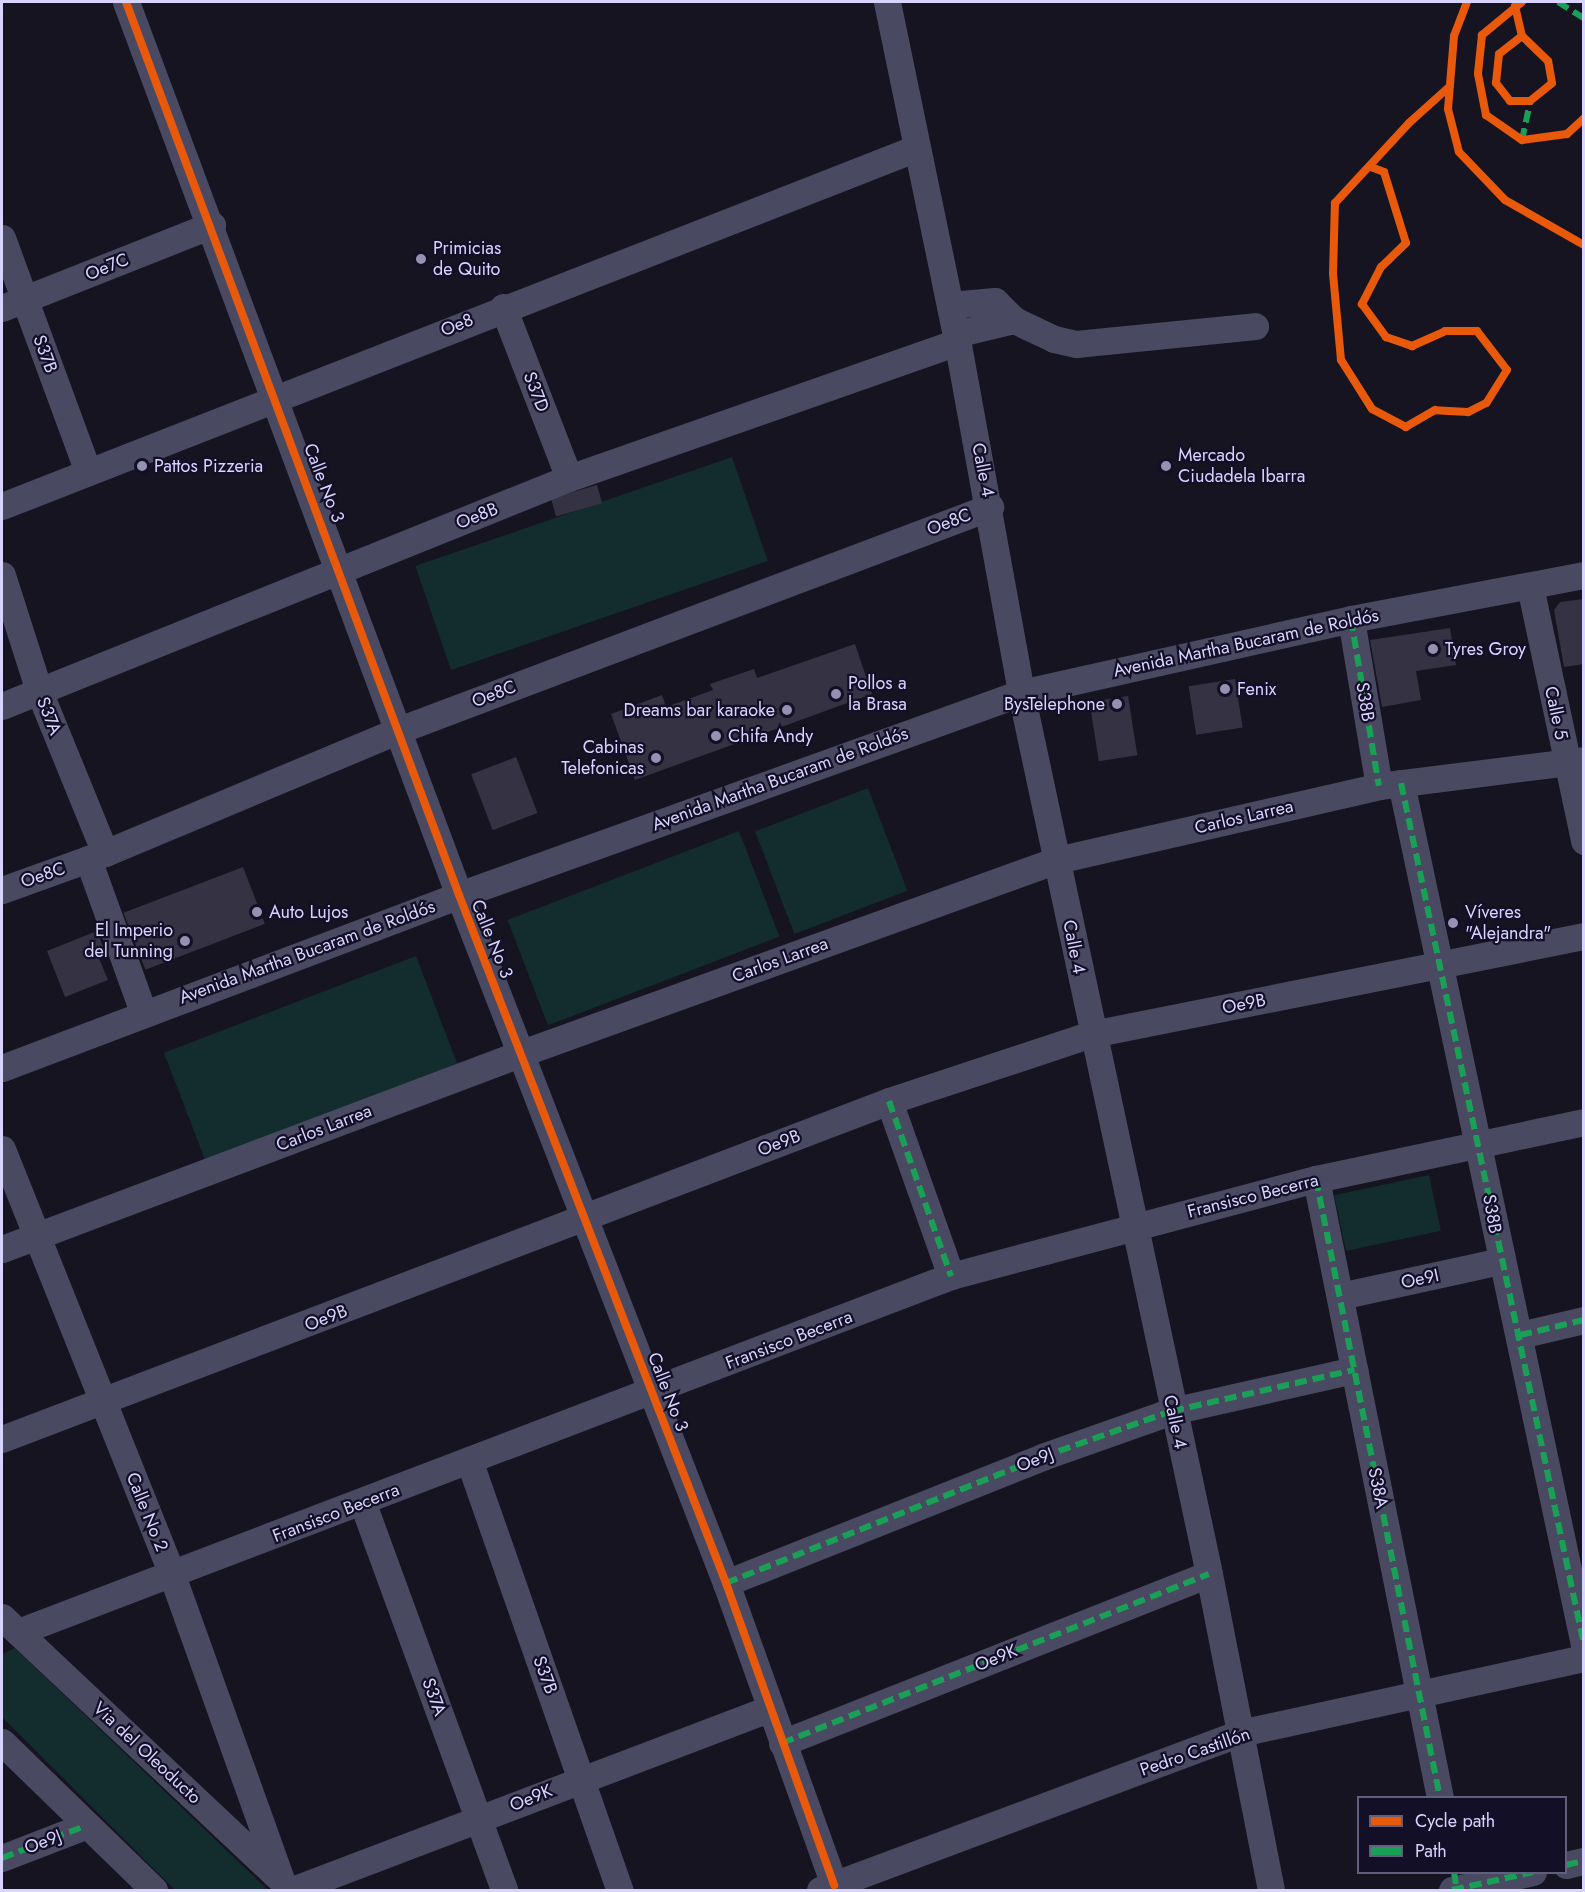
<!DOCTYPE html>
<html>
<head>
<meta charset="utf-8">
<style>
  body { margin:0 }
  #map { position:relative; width:1585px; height:1892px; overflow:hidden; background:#161421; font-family:Jost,sans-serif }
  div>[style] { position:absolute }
  .green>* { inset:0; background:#132c2d; transform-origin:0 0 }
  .building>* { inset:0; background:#343243; transform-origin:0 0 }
  .minor>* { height:27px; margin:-13.5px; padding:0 13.5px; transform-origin:13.5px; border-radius:13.5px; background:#4a4962 }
  .quiet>* { height:6px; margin-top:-3px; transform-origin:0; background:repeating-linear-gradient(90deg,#1a9f57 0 12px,transparent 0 18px) }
  .cycleway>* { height:8px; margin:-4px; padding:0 4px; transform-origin:4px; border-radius:4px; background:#e8590c }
  .dots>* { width:16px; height:16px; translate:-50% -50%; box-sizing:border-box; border:3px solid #130f26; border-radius:50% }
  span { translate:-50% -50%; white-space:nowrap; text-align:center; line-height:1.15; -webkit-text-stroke:4.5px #130f26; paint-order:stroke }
  .poi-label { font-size:18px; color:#d9d4ff }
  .left { translate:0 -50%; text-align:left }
  .right { translate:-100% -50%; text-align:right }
  .street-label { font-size:18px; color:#d9d4ff }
  .frame { position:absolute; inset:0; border:3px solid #d9d4ff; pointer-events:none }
  .legend { position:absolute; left:1357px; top:1796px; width:210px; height:78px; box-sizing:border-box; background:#130f26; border:2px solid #625e7d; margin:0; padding:8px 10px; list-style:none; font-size:18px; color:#d9d4ff }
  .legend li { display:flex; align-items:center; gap:12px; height:30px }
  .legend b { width:30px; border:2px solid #625e7d }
</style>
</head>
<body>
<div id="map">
  <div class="green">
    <i style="left:732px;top:457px;width:110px;height:335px;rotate:71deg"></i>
    <i style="left:868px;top:788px;width:110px;height:121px;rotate:69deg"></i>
    <i style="left:739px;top:831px;width:113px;height:248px;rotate:69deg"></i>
    <i style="left:416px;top:956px;width:119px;height:270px;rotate:69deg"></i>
    <i style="left:1429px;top:1175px;width:57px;height:97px;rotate:78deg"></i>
    <i style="clip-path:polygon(15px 1648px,268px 1890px,175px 1890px,2px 1717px,2px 1654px)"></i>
  </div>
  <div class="building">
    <i style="left:597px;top:485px;width:19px;height:48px;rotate:74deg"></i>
    <i style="clip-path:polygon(1584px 599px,1584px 664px,1564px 667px,1554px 610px,1560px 602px)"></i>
    <i style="clip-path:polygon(1450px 628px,1456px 665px,1416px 671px,1421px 700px,1382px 707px,1370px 640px)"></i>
    <i style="clip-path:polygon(855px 644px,872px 694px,635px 780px,611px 714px,662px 695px,666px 707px,713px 690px,710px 684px,754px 669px,757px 678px)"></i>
    <i style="left:1235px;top:679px;width:49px;height:47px;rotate:81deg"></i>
    <i style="left:1128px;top:696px;width:60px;height:39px;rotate:81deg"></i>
    <i style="left:516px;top:757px;width:60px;height:48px;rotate:69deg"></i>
    <i style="left:243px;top:867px;width:61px;height:128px;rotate:69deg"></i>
    <i style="clip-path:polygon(97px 931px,107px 958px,98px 956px,108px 980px,65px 997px,47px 951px)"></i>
  </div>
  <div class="minor">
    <i style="left:126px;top:2px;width:953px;rotate:69.55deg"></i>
    <i style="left:459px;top:895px;width:738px;rotate:68.79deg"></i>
    <i style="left:726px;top:1583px;width:321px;rotate:70.3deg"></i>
    <i style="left:887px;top:2px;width:339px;rotate:78.3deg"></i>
    <i style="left:956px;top:334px;width:365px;rotate:79.7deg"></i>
    <i style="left:1021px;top:693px;width:901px;rotate:77.95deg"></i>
    <i style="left:1209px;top:1574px;width:322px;rotate:78.9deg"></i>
    <i style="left:2px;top:238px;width:246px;rotate:69.8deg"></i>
    <i style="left:950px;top:305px;width:45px;rotate:-5.1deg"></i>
    <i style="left:995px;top:301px;width:27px;rotate:45deg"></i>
    <i style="left:503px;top:307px;width:183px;rotate:68.9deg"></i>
    <i style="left:2px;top:308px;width:226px;rotate:-21.6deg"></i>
    <i style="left:956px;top:334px;width:60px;rotate:-13.6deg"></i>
    <i style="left:1014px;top:320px;width:44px;rotate:25.4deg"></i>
    <i style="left:1054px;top:339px;width:23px;rotate:13deg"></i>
    <i style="left:1076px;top:344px;width:180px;rotate:-5.7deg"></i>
    <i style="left:2px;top:506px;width:979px;rotate:-21.38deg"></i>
    <i style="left:2px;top:575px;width:122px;rotate:72.3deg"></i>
    <i style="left:39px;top:691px;width:175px;rotate:67.8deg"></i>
    <i style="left:1530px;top:586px;width:261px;rotate:78deg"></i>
    <i style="left:1351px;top:619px;width:169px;rotate:80.5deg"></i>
    <i style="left:2px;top:706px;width:611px;rotate:-21.91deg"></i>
    <i style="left:569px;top:478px;width:412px;rotate:-19.3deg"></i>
    <i style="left:1401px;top:783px;width:881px;rotate:78.01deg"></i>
    <i style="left:88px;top:859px;width:163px;rotate:70.2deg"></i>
    <i style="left:2px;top:890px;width:109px;rotate:-19.8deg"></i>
    <i style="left:105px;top:853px;width:319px;rotate:-22.7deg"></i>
    <i style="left:399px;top:730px;width:632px;rotate:-20.67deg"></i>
    <i style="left:2px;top:1068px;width:489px;rotate:-20.7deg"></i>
    <i style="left:459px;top:895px;width:597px;rotate:-19.77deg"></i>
    <i style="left:1021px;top:693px;width:338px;rotate:-12.6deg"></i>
    <i style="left:1351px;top:619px;width:237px;rotate:-10.7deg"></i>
    <i style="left:889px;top:1101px;width:186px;rotate:70.5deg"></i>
    <i style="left:2px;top:1149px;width:459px;rotate:68.2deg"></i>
    <i style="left:172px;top:1575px;width:324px;rotate:70.3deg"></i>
    <i style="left:1316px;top:1179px;width:631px;rotate:78.67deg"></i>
    <i style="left:2px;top:1249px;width:556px;rotate:-20.65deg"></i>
    <i style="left:522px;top:1053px;width:569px;rotate:-19.84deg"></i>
    <i style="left:1057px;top:860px;width:330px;rotate:-12.9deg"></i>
    <i style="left:1379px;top:786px;width:207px;rotate:-7.2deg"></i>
    <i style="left:1340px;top:1296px;width:165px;rotate:-12.3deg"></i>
    <i style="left:1520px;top:1335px;width:66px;rotate:-13.2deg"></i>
    <i style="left:2px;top:1439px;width:949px;rotate:-20.86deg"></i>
    <i style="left:889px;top:1101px;width:214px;rotate:-18.3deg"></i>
    <i style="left:1092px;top:1034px;width:502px;rotate:-11.27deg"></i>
    <i style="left:469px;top:1460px;width:456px;rotate:70.7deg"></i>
    <i style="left:363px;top:1504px;width:411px;rotate:69.9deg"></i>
    <i style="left:726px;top:1583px;width:340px;rotate:-21.7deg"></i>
    <i style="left:1042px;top:1457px;width:138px;rotate:-19.5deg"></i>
    <i style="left:1172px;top:1411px;width:187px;rotate:-12.7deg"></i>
    <i style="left:2px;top:1617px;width:379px;rotate:43.3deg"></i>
    <i style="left:18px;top:1632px;width:999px;rotate:-20.89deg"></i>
    <i style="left:951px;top:1276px;width:378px;rotate:-14.9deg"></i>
    <i style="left:1316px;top:1179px;width:274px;rotate:-12deg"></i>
    <i style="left:2px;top:1742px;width:212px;rotate:44.2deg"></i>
    <i style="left:782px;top:1743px;width:459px;rotate:-21.6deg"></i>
    <i style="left:2px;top:1858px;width:89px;rotate:-21.1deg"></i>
    <i style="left:1566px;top:1865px;width:18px;rotate:-13deg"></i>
    <i style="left:292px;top:1890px;width:512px;rotate:-20.8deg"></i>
    <i style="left:820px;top:1890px;width:448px;rotate:-20.5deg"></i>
    <i style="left:1240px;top:1733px;width:352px;rotate:-12.3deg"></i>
    <i style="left:1452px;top:1890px;width:83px;rotate:-12.5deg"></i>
  </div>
  <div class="quiet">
    <i style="left:1558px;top:2px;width:31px;rotate:32deg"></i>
    <i style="left:1522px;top:140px;width:40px;rotate:-78deg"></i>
    <i style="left:1351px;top:619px;width:169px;rotate:80.5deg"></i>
    <i style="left:1401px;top:783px;width:881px;rotate:78.01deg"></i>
    <i style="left:889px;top:1101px;width:186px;rotate:70.5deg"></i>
    <i style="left:1316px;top:1179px;width:631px;rotate:78.67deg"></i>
    <i style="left:1520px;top:1335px;width:66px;rotate:-13.2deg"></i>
    <i style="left:726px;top:1583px;width:340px;rotate:-21.7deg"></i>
    <i style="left:1042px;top:1457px;width:138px;rotate:-19.5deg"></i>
    <i style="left:1172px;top:1411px;width:187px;rotate:-12.7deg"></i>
    <i style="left:782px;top:1743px;width:459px;rotate:-21.6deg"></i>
    <i style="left:2px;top:1858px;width:89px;rotate:-21.1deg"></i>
    <i style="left:1566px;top:1865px;width:18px;rotate:-13deg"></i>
    <i style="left:1454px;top:1872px;width:18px;rotate:81deg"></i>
    <i style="left:1452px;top:1890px;width:83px;rotate:-12.5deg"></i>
  </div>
  <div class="cycleway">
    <i style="left:126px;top:2px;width:953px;rotate:69.55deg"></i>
    <i style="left:459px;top:895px;width:738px;rotate:68.79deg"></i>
    <i style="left:726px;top:1583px;width:321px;rotate:70.3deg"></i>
    <i style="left:1467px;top:2px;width:36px;rotate:111deg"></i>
    <i style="left:1454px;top:36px;width:73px;rotate:94.7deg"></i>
    <i style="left:1448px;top:109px;width:44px;rotate:75.7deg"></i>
    <i style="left:1459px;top:152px;width:66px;rotate:46.2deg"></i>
    <i style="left:1505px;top:200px;width:91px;rotate:29.7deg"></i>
    <i style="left:1522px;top:2px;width:52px;rotate:140.5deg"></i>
    <i style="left:1482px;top:35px;width:39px;rotate:96deg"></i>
    <i style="left:1478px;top:74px;width:42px;rotate:79deg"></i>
    <i style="left:1486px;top:115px;width:44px;rotate:34.8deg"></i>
    <i style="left:1522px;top:140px;width:45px;rotate:-7.6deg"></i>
    <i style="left:1567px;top:134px;width:23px;rotate:-43deg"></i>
    <i style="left:1515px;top:6px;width:31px;rotate:77deg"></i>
    <i style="left:1522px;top:36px;width:29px;rotate:142deg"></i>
    <i style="left:1499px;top:54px;width:29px;rotate:96deg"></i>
    <i style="left:1496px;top:83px;width:23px;rotate:52deg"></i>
    <i style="left:1510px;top:101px;width:20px"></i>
    <i style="left:1530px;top:101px;width:28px;rotate:-39deg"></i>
    <i style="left:1552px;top:83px;width:22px;rotate:-100deg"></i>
    <i style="left:1548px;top:61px;width:36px;rotate:-136deg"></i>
    <i style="left:1371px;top:167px;width:14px;rotate:21deg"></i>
    <i style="left:1384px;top:172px;width:74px;rotate:72.8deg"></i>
    <i style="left:1406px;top:243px;width:35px;rotate:136deg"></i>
    <i style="left:1381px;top:267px;width:42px;rotate:117.2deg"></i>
    <i style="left:1362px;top:304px;width:41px;rotate:54deg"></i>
    <i style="left:1386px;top:337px;width:28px;rotate:19deg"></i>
    <i style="left:1412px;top:346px;width:36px;rotate:-24deg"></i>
    <i style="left:1445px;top:331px;width:32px"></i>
    <i style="left:1477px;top:331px;width:49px;rotate:52.4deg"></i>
    <i style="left:1507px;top:370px;width:39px;rotate:122deg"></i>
    <i style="left:1486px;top:403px;width:20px;rotate:153deg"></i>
    <i style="left:1468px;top:412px;width:33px;rotate:-177deg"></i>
    <i style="left:1435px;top:410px;width:34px;rotate:150deg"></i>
    <i style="left:1406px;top:427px;width:38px;rotate:-152deg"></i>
    <i style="left:1372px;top:409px;width:58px;rotate:-122.3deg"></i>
    <i style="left:1341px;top:360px;width:87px;rotate:-95.3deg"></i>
    <i style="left:1333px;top:273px;width:70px;rotate:-88.4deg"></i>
    <i style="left:1335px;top:203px;width:109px;rotate:-47.2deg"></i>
    <i style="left:1409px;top:123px;width:54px;rotate:-42deg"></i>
  </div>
  <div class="dots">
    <i style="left:421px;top:259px;background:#9591b1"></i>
    <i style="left:142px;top:466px;background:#9591b1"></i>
    <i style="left:1166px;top:466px;background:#9591b1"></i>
    <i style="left:1433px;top:649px;background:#9591b1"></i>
    <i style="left:1225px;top:689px;background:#9591b1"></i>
    <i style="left:836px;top:694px;background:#9591b1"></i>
    <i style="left:1117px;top:704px;background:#9591b1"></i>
    <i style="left:787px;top:710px;background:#9591b1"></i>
    <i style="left:716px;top:736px;background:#9591b1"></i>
    <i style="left:656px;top:758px;background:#9591b1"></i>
    <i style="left:257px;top:912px;background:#9591b1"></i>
    <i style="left:1453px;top:923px;background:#9591b1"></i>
    <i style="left:185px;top:941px;background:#9591b1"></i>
  </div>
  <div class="poi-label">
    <span class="left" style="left:433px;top:259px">Primicias<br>de Quito</span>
    <span class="left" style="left:1178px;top:466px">Mercado<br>Ciudadela Ibarra</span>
    <span class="left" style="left:154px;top:466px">Pattos Pizzeria</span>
    <span class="left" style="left:1445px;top:649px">Tyres Groy</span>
    <span class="left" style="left:848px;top:694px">Pollos a<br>la Brasa</span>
    <span class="left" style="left:1237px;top:689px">Fenix</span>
    <span class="right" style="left:1105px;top:704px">BysTelephone</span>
    <span class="right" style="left:775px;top:710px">Dreams bar karaoke</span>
    <span class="left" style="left:728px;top:736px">Chifa Andy</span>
    <span class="right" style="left:644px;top:758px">Cabinas<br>Telefonicas</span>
    <span class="left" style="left:269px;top:912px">Auto Lujos</span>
    <span class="left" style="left:1465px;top:923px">Víveres<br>"Alejandra"</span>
    <span class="right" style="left:173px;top:941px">El Imperio<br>del Tunning</span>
  </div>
  <div class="street-label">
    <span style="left:107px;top:267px;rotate:-22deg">Oe7C</span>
    <span style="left:457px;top:325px;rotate:-22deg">Oe8</span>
    <span style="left:45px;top:354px;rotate:70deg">S37B</span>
    <span style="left:536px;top:392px;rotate:69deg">S37D</span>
    <span style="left:983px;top:470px;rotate:79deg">Calle 4</span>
    <span style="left:324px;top:483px;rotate:69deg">Calle No 3</span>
    <span style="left:477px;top:516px;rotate:-22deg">Oe8B</span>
    <span style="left:949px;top:522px;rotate:-21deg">Oe8C</span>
    <span style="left:1246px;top:643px;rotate:-12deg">Avenida Martha Bucaram de Roldós</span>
    <span style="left:494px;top:694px;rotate:-21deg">Oe8C</span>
    <span style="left:1365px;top:702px;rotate:81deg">S38B</span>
    <span style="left:1556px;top:713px;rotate:78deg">Calle 5</span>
    <span style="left:49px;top:716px;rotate:68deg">S37A</span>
    <span style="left:780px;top:779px;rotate:-20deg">Avenida Martha Bucaram de Roldós</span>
    <span style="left:1244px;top:817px;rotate:-13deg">Carlos Larrea</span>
    <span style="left:43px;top:875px;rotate:-19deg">Oe8C</span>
    <span style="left:492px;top:939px;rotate:68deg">Calle No 3</span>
    <span style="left:1074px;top:947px;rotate:79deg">Calle 4</span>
    <span style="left:307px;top:952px;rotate:-20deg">Avenida Martha Bucaram de Roldós</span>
    <span style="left:780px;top:960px;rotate:-20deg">Carlos Larrea</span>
    <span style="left:1244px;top:1004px;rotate:-11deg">Oe9B</span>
    <span style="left:324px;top:1128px;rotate:-21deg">Carlos Larrea</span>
    <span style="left:779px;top:1143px;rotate:-21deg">Oe9B</span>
    <span style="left:1253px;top:1196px;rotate:-14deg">Fransisco Becerra</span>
    <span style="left:1492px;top:1214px;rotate:80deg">S38B</span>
    <span style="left:1420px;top:1279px;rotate:-12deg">Oe9I</span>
    <span style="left:326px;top:1318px;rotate:-21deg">Oe9B</span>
    <span style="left:789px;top:1340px;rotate:-21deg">Fransisco Becerra</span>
    <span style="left:668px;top:1392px;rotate:69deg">Calle No 3</span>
    <span style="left:1175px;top:1422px;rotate:78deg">Calle 4</span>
    <span style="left:1035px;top:1460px;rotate:-21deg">Oe9J</span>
    <span style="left:1378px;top:1488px;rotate:78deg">S38A</span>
    <span style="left:147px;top:1512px;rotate:68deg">Calle No 2</span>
    <span style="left:336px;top:1513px;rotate:-21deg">Fransisco Becerra</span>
    <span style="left:996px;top:1658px;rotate:-22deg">Oe9K</span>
    <span style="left:545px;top:1675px;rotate:70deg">S37B</span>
    <span style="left:434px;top:1697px;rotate:70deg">S37A</span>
    <span style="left:1195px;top:1752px;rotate:-19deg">Pedro Castillón</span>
    <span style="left:147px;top:1753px;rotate:43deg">Via del Oleoducto</span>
    <span style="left:531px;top:1798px;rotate:-22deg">Oe9K</span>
    <span style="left:43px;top:1842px;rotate:-21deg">Oe9J</span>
  </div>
  <div class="frame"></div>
  <ul class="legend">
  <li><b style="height:8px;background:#e8590c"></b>Cycle path</li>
  <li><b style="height:8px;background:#1a9f57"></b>Path</li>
  </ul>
</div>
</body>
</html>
